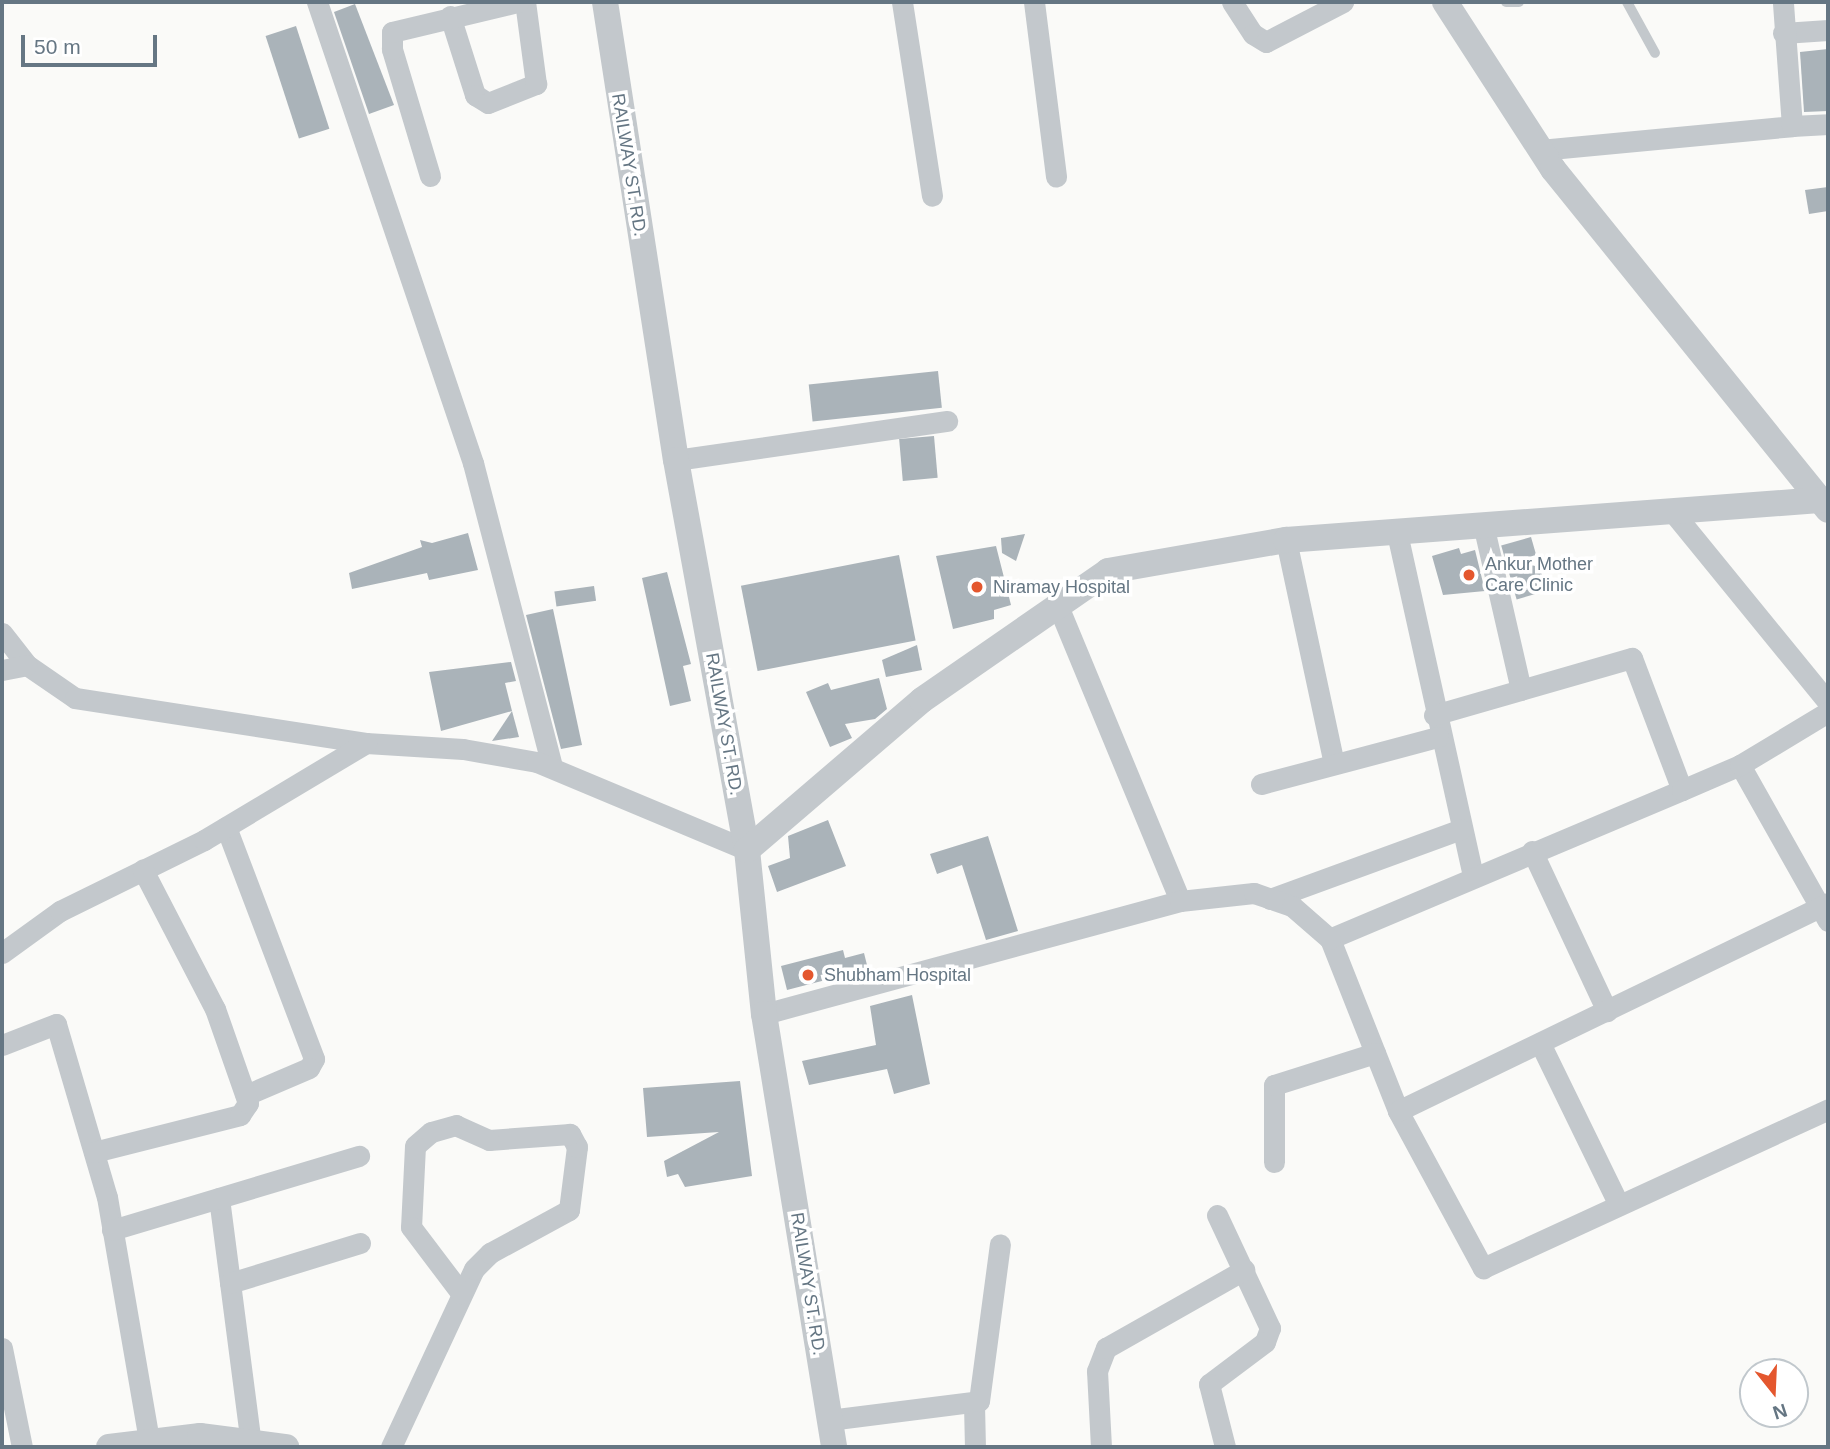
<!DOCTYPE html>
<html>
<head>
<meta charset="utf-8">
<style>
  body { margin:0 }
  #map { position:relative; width:1830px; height:1449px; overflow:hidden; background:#fafaf8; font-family:Arial,sans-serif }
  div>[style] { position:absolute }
  .building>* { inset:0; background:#aab3b9; transform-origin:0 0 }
  .service>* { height:10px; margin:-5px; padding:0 5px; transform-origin:5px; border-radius:5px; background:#c3c8cc }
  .minor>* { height:21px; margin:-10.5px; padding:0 10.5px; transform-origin:10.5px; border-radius:10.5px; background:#c3c8cc }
  .tertiary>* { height:26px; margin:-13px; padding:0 13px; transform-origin:13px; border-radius:13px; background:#c3c8cc }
  .dots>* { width:19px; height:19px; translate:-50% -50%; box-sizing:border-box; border:4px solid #fff; border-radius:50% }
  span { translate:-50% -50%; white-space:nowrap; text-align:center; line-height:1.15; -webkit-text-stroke:7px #fff; paint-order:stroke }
  .street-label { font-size:18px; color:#657683 }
  .poi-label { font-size:18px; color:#657683 }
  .left { translate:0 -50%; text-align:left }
  .frame { position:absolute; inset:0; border:4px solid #657683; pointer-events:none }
  .north { position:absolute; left:1739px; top:1358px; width:70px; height:70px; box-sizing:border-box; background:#fff; border:2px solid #c1c8cd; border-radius:50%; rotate:162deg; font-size:19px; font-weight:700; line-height:28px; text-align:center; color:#657683 }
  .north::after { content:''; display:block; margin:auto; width:24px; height:32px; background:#e4572e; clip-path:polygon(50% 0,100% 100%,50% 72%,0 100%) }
  .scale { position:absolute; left:21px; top:35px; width:136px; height:32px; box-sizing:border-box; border:4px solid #657683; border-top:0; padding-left:9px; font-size:21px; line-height:24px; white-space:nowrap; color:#657683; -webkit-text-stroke:5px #fff; paint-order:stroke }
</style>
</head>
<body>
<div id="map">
  <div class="building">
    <i style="clip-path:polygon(355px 4px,394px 105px,369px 114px,334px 12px)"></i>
    <i style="left:296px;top:26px;width:108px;height:32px;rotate:72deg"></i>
    <i style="clip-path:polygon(1828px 49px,1828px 111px,1804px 112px,1800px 52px)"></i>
    <i style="clip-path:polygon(1828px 187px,1828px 211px,1809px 214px,1805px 190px)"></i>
    <i style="left:938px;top:371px;width:37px;height:130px;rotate:84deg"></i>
    <i style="left:934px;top:436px;width:42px;height:35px;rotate:85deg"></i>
    <i style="clip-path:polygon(468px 533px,478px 570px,429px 580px,427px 573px,352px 589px,349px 573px,422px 547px,420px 540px,432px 543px)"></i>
    <i style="clip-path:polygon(1025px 534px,1016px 561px,1002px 553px,1001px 538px)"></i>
    <i style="left:1531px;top:537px;width:56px;height:31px;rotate:74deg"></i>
    <i style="clip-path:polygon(996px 546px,1011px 605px,994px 610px,994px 619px,953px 629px,936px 556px)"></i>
    <i style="clip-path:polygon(1459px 548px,1461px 554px,1475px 550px,1485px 591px,1443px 595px,1432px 556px)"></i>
    <i style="left:899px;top:555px;width:87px;height:161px;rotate:79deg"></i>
    <i style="clip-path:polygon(667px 572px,691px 664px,683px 666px,691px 701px,670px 706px,642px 578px)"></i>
    <i style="left:594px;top:586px;width:15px;height:40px;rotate:82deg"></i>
    <i style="clip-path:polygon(553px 609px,582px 745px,561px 749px,526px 615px)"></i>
    <i style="clip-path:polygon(917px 645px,922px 670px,886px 677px,882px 660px)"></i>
    <i style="clip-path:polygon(511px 662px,516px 681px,505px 683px,512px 711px,441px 731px,429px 672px)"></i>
    <i style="clip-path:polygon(879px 678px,887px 709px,875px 719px,845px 724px,852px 738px,830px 747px,806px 692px,828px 683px,831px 690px)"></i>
    <i style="clip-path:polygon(512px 711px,519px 737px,492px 741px)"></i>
    <i style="clip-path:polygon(828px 820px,846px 866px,777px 892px,768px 866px,790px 858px,788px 836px)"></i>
    <i style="clip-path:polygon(988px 836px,1018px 931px,986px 940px,962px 865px,937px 874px,930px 854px)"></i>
    <i style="clip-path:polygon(843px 950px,845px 958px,864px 953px,868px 969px,787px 990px,781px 966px)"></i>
    <i style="clip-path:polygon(912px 995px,930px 1084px,894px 1094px,887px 1069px,809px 1085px,802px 1061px,876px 1045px,870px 1006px)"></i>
    <i style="clip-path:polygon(740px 1081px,752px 1176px,685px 1187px,678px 1174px,667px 1177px,664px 1161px,719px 1132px,647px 1137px,643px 1088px)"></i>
  </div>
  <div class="service">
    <i style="left:1506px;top:2px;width:13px"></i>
    <i style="left:1627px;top:2px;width:58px;rotate:61.2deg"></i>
  </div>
  <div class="minor">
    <i style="left:317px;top:2px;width:487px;rotate:71.3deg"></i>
    <i style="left:473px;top:463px;width:314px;rotate:75.4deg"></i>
    <i style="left:902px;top:2px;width:196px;rotate:81.2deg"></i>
    <i style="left:1034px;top:2px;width:176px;rotate:82.8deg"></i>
    <i style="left:1232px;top:2px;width:38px;rotate:57deg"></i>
    <i style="left:1253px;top:34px;width:15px;rotate:32deg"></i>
    <i style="left:1266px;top:42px;width:87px;rotate:-27.5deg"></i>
    <i style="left:450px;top:16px;width:83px;rotate:72.4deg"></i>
    <i style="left:475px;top:95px;width:15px;rotate:32deg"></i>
    <i style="left:488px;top:103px;width:52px;rotate:-21.6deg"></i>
    <i style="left:536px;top:84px;width:83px;rotate:-97.6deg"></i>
    <i style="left:1783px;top:33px;width:45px;rotate:-3.8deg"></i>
    <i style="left:1792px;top:126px;width:36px;rotate:-3deg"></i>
    <i style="left:1540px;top:150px;width:253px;rotate:-5.4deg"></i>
    <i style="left:1792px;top:126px;width:124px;rotate:-94.2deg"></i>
    <i style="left:430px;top:176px;width:133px;rotate:-106.7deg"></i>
    <i style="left:392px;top:49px;width:17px;rotate:-90deg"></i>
    <i style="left:392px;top:32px;width:130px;rotate:-13.4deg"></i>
    <i style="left:676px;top:460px;width:274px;rotate:-8.2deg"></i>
    <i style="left:1672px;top:511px;width:247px;rotate:50.8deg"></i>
    <i style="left:1483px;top:524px;width:170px;rotate:77.1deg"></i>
    <i style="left:1397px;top:533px;width:352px;rotate:77.5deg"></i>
    <i style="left:1286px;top:540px;width:229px;rotate:77.9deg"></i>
    <i style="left:1058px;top:606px;width:319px;rotate:67.5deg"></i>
    <i style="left:2px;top:633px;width:41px;rotate:52deg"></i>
    <i style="left:27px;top:665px;width:58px;rotate:34.5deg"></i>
    <i style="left:75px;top:698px;width:294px;rotate:8.8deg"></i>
    <i style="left:366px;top:743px;width:97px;rotate:3.5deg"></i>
    <i style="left:463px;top:749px;width:75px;rotate:10deg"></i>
    <i style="left:537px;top:762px;width:228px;rotate:22.7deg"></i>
    <i style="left:2px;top:670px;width:25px;rotate:-11deg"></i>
    <i style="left:1434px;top:715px;width:206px;rotate:-16.1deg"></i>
    <i style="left:1632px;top:658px;width:141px;rotate:69.3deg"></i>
    <i style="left:1682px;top:790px;width:382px;rotate:157.1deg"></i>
    <i style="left:1330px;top:939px;width:185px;rotate:68.4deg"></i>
    <i style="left:1398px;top:1111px;width:179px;rotate:61.6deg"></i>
    <i style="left:1483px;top:1268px;width:380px;rotate:-24.7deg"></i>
    <i style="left:1740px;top:765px;width:179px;rotate:60.6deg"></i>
    <i style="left:1261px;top:784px;width:183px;rotate:-14.9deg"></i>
    <i style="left:1682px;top:790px;width:63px;rotate:-23.3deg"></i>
    <i style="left:1740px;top:765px;width:103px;rotate:-31.1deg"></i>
    <i style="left:226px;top:827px;width:248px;rotate:69.2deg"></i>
    <i style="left:314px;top:1059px;width:10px;rotate:119deg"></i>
    <i style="left:309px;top:1068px;width:69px;rotate:156.8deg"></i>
    <i style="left:1532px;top:851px;width:177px;rotate:64.9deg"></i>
    <i style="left:1270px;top:899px;width:203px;rotate:-20.1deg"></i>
    <i style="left:2px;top:953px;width:72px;rotate:-35.9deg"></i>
    <i style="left:60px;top:911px;width:161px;rotate:-26.2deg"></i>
    <i style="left:204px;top:840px;width:189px;rotate:-30.9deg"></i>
    <i style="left:764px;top:1014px;width:431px;rotate:-15.2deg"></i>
    <i style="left:1180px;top:901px;width:74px;rotate:-6.2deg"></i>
    <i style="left:1254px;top:893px;width:40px;rotate:18.9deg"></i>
    <i style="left:1292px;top:906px;width:50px;rotate:41deg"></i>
    <i style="left:1540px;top:1043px;width:180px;rotate:64deg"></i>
    <i style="left:2px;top:1045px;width:58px;rotate:-21.3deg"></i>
    <i style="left:56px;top:1024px;width:180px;rotate:73.6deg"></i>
    <i style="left:107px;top:1197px;width:247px;rotate:80.2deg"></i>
    <i style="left:1398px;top:1111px;width:478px;rotate:-25.8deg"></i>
    <i style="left:94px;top:1152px;width:151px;rotate:-14.2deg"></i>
    <i style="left:240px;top:1115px;width:14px;rotate:-56deg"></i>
    <i style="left:248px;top:1103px;width:100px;rotate:-109.3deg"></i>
    <i style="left:215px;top:1009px;width:157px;rotate:-117.4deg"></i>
    <i style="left:1274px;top:1162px;width:77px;rotate:-90deg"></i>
    <i style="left:1274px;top:1085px;width:106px;rotate:-17.6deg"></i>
    <i style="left:219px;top:1198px;width:242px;rotate:82.6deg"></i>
    <i style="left:1217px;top:1215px;width:125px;rotate:64.9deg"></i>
    <i style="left:1270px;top:1328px;width:15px;rotate:110deg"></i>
    <i style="left:1265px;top:1342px;width:70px;rotate:143.1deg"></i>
    <i style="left:1209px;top:1384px;width:65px;rotate:75.7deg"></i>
    <i style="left:112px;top:1230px;width:258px;rotate:-16.7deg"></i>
    <i style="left:230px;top:1283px;width:136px;rotate:-17.1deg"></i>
    <i style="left:2px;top:1348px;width:101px;rotate:78.6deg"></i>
    <i style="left:974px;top:1404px;width:43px;rotate:88.7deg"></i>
    <i style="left:829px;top:1420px;width:151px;rotate:-7.2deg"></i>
    <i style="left:979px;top:1401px;width:158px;rotate:-82.4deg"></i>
    <i style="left:391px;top:1447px;width:196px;rotate:-65deg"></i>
    <i style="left:474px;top:1269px;width:23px;rotate:-45deg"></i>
    <i style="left:490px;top:1253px;width:90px;rotate:-28.6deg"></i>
    <i style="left:569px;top:1210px;width:64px;rotate:-82.8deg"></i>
    <i style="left:577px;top:1147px;width:15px;rotate:-118deg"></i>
    <i style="left:570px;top:1134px;width:81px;rotate:175.8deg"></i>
    <i style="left:489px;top:1140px;width:36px;rotate:-156deg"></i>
    <i style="left:456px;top:1125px;width:26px;rotate:164deg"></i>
    <i style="left:431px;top:1132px;width:21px;rotate:139deg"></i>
    <i style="left:415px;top:1146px;width:81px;rotate:92.8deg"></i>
    <i style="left:411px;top:1227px;width:83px;rotate:52.9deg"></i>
    <i style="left:1101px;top:1447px;width:76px;rotate:-93deg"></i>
    <i style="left:1097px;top:1371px;width:25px;rotate:-69deg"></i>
    <i style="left:1106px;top:1348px;width:159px;rotate:-29.5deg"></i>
  </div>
  <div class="tertiary">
    <i style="left:605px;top:2px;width:463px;rotate:81.2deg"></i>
    <i style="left:676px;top:460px;width:396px;rotate:79.7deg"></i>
    <i style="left:747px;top:850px;width:165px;rotate:84.1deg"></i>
    <i style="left:764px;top:1014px;width:439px;rotate:80.8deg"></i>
    <i style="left:1445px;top:2px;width:199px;rotate:57.1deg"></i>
    <i style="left:1553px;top:169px;width:438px;rotate:51.1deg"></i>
    <i style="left:747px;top:850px;width:230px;rotate:-40.6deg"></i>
    <i style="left:922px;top:700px;width:226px;rotate:-34.7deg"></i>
    <i style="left:1108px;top:571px;width:181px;rotate:-9.9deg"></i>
    <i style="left:1286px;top:540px;width:535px;rotate:-4.28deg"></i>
    <i style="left:109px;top:1447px;width:92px;rotate:-6.9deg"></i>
    <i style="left:200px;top:1436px;width:87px;rotate:7.3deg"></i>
  </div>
  <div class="dots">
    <i style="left:1469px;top:575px;background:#e4572e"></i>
    <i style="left:977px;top:587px;background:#e4572e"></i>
    <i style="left:808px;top:975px;background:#e4572e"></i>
  </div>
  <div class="street-label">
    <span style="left:629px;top:165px;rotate:81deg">RAILWAY ST. RD.</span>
    <span style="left:724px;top:724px;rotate:80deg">RAILWAY ST. RD.</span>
    <span style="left:808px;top:1284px;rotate:81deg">RAILWAY ST. RD.</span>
  </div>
  <div class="poi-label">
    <span class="left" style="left:1485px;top:575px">Ankur Mother<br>Care Clinic</span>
    <span class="left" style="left:993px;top:587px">Niramay Hospital</span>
    <span class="left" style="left:824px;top:975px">Shubham Hospital</span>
  </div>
  <div class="frame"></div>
  <div class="north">N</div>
  <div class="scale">50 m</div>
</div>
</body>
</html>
